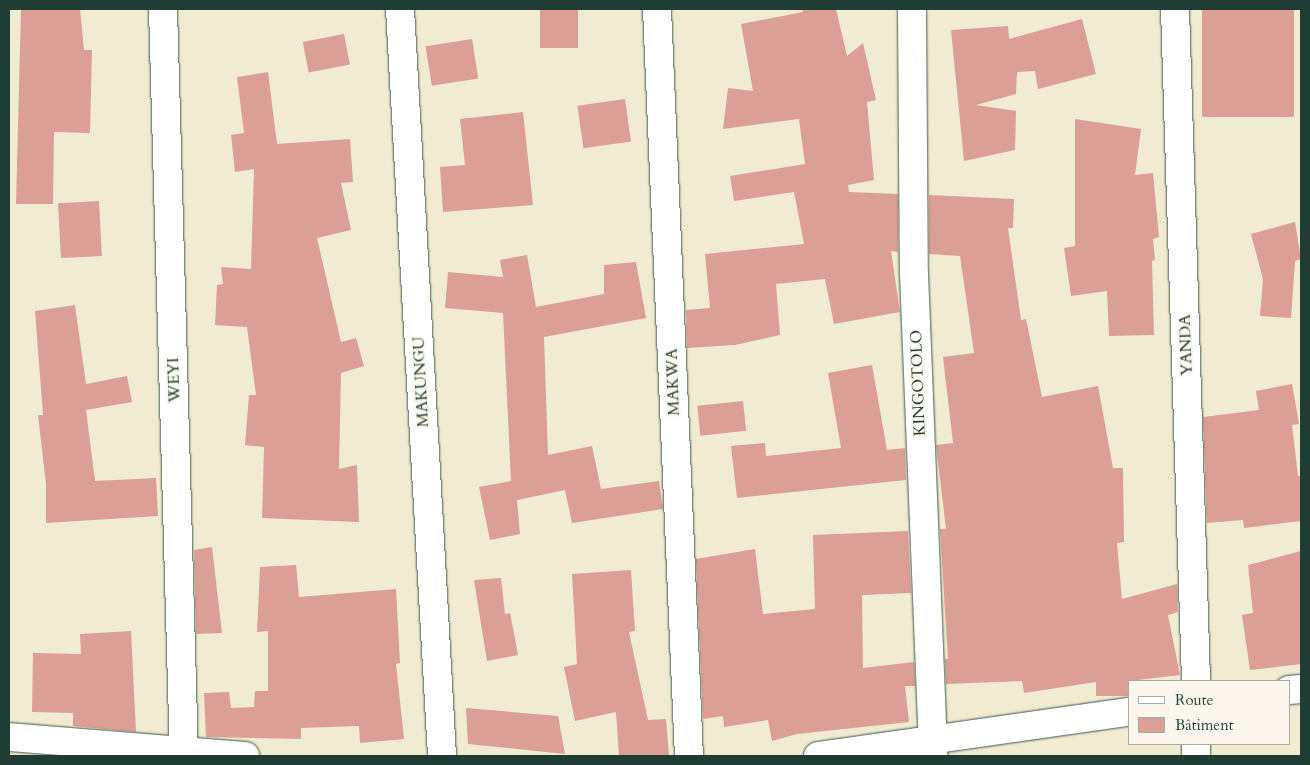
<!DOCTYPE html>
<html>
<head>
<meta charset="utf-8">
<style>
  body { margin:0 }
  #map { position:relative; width:1310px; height:765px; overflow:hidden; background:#f1ebd2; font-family:Cardo,serif }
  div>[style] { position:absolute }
  .building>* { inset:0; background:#db9f96; transform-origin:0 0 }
  .roads { filter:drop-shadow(0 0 1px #3e574c) drop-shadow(0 0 1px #3e574c) }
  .minor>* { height:28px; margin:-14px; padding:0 14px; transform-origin:14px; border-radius:14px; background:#fff }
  span { translate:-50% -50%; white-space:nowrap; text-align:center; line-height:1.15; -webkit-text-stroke:4px #fbf7ec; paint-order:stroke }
  .street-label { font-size:16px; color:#1f3d34 }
  .frame { position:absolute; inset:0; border:10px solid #1f3d34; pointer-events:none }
  .legend { position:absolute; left:1128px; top:680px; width:162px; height:65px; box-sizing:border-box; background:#fbf7ec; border:1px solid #a3ada2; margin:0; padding:6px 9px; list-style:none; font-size:15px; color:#1f3d34 }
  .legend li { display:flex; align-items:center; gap:10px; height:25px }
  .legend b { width:25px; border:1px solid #a3ada2 }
</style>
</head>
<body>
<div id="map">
  <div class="building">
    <i style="clip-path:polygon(21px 9px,80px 9px,84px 50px,92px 50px,90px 133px,54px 132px,53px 204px,16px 204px)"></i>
    <i style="left:540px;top:9px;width:38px;height:39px"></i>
    <i style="clip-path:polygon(802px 9px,836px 9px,847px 56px,863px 43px,876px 100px,867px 102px,874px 180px,848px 185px,849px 192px,898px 194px,898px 252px,891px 251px,900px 312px,834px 324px,825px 279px,776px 284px,780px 335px,735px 345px,687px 348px,686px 310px,710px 308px,705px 254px,804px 244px,794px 192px,734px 201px,730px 176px,805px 164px,799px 119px,723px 129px,728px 88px,753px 91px,741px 24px,803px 12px)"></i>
    <i style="left:1202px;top:9px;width:92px;height:108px"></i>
    <i style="clip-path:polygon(1082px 19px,1096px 74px,1038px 89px,1035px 71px,1017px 72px,1016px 94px,976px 105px,1016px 111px,1015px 150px,964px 161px,951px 30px,1008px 26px,1009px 39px)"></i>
    <i style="left:344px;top:34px;width:31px;height:42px;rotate:79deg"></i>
    <i style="left:472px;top:39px;width:40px;height:47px;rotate:81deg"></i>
    <i style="clip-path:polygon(268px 72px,277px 144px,350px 139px,353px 182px,341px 183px,351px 230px,317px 238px,341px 342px,356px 338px,364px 366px,341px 373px,339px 469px,357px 465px,359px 522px,262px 518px,264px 447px,245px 445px,249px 395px,256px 395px,247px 327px,215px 325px,217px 285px,223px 284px,221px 267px,251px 269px,254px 169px,235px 172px,231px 135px,244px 133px,237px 77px)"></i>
    <i style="left:625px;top:99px;width:43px;height:48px;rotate:82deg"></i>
    <i style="clip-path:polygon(523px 112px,533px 205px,443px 212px,440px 167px,465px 165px,460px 119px)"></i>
    <i style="clip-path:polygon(1075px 119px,1141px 129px,1135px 175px,1153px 173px,1159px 237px,1153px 239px,1155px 260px,1152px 261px,1154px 335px,1109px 336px,1107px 291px,1071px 296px,1064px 248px,1075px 246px)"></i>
    <i style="clip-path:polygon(929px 195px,1014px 199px,1013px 228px,1008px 228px,1021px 320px,1026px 319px,1042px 397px,1098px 386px,1113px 468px,1123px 468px,1124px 542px,1117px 543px,1122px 599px,1177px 584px,1178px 612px,1168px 615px,1180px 675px,1129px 681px,1129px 696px,1096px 696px,1096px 682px,1024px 693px,1022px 681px,946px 684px,945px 659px,948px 659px,940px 529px,946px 529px,936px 445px,953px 443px,943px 357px,974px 353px,960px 256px,929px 254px)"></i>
    <i style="left:99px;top:201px;width:55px;height:41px;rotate:87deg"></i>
    <i style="clip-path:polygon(1295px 222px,1301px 259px,1295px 261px,1291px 318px,1260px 316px,1263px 279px,1251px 234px)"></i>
    <i style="clip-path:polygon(527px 255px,536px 307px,604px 294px,604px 265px,636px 262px,646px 318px,544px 337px,548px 455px,592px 446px,601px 489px,659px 481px,663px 509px,572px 523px,565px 490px,517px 500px,520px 534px,490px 540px,479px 487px,511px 481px,503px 313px,445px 308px,448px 272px,503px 277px,500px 260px)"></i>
    <i style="clip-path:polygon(75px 305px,86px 384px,127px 376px,132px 402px,86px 410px,95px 481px,156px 478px,158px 516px,46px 523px,46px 484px,38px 415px,43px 415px,35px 311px)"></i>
    <i style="clip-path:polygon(872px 365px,887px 450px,905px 448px,906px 480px,737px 498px,731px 446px,765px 443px,766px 456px,841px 448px,828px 373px)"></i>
    <i style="clip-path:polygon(1292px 384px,1299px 424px,1292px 425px,1298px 476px,1301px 476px,1301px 521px,1244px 528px,1243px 520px,1207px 523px,1203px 417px,1259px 410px,1256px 391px)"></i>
    <i style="left:743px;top:401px;width:30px;height:46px;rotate:84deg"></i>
    <i style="clip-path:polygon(908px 531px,911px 593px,862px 595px,863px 668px,914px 662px,915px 686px,905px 686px,909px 722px,797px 734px,772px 741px,768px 720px,724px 727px,723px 716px,703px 719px,696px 559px,755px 549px,763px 614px,815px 609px,813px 535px)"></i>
    <i style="clip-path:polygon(212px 547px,222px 633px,196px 634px,194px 550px)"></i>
    <i style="clip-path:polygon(1301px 551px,1301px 664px,1250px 670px,1242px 615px,1253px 613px,1248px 565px)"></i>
    <i style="clip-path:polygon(296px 565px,299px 597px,396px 589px,400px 663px,396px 664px,404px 739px,360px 743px,359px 726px,301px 728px,301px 739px,206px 737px,204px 693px,229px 692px,231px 708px,254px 707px,255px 691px,268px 691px,268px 631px,257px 632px,260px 567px)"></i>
    <i style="clip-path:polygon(631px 570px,635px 631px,629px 632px,648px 720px,666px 719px,669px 755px,619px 756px,616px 712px,575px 721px,564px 667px,577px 664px,572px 574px)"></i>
    <i style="clip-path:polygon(501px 578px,505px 614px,510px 613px,518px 655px,487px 661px,474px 580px)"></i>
    <i style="clip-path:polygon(131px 631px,136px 732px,73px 726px,73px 713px,32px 712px,33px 653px,81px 654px,80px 634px)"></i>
    <i style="clip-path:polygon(466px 708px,558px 716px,565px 754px,468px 744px)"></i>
  </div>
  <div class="roads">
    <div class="minor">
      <i style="left:163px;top:9px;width:747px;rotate:88.39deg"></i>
      <i style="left:400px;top:9px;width:748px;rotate:86.78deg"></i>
      <i style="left:657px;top:9px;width:748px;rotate:87.55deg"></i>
      <i style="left:912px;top:9px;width:265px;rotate:89.6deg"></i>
      <i style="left:914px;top:274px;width:482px;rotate:87.7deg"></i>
      <i style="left:1175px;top:9px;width:672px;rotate:88.21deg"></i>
      <i style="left:1289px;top:690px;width:12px;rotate:-5deg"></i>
      <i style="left:9px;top:737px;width:237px;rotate:4.6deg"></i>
      <i style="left:818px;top:756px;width:314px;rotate:-8.1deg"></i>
      <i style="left:1196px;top:756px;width:12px;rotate:-90deg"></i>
    </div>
  </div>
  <div class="street-label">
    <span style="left:1186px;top:345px;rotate:-92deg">YANDA</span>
    <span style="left:174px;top:380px;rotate:-92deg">WEYI</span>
    <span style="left:421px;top:382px;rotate:-93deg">MAKUNGU</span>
    <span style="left:673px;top:382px;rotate:-92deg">MAKWA</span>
    <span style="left:918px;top:383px;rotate:-92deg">KINGOTOLO</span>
  </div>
  <div class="frame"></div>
  <ul class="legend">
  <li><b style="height:6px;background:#fff"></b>Route</li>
  <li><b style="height:14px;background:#db9f96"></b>Bâtiment</li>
  </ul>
</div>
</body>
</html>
